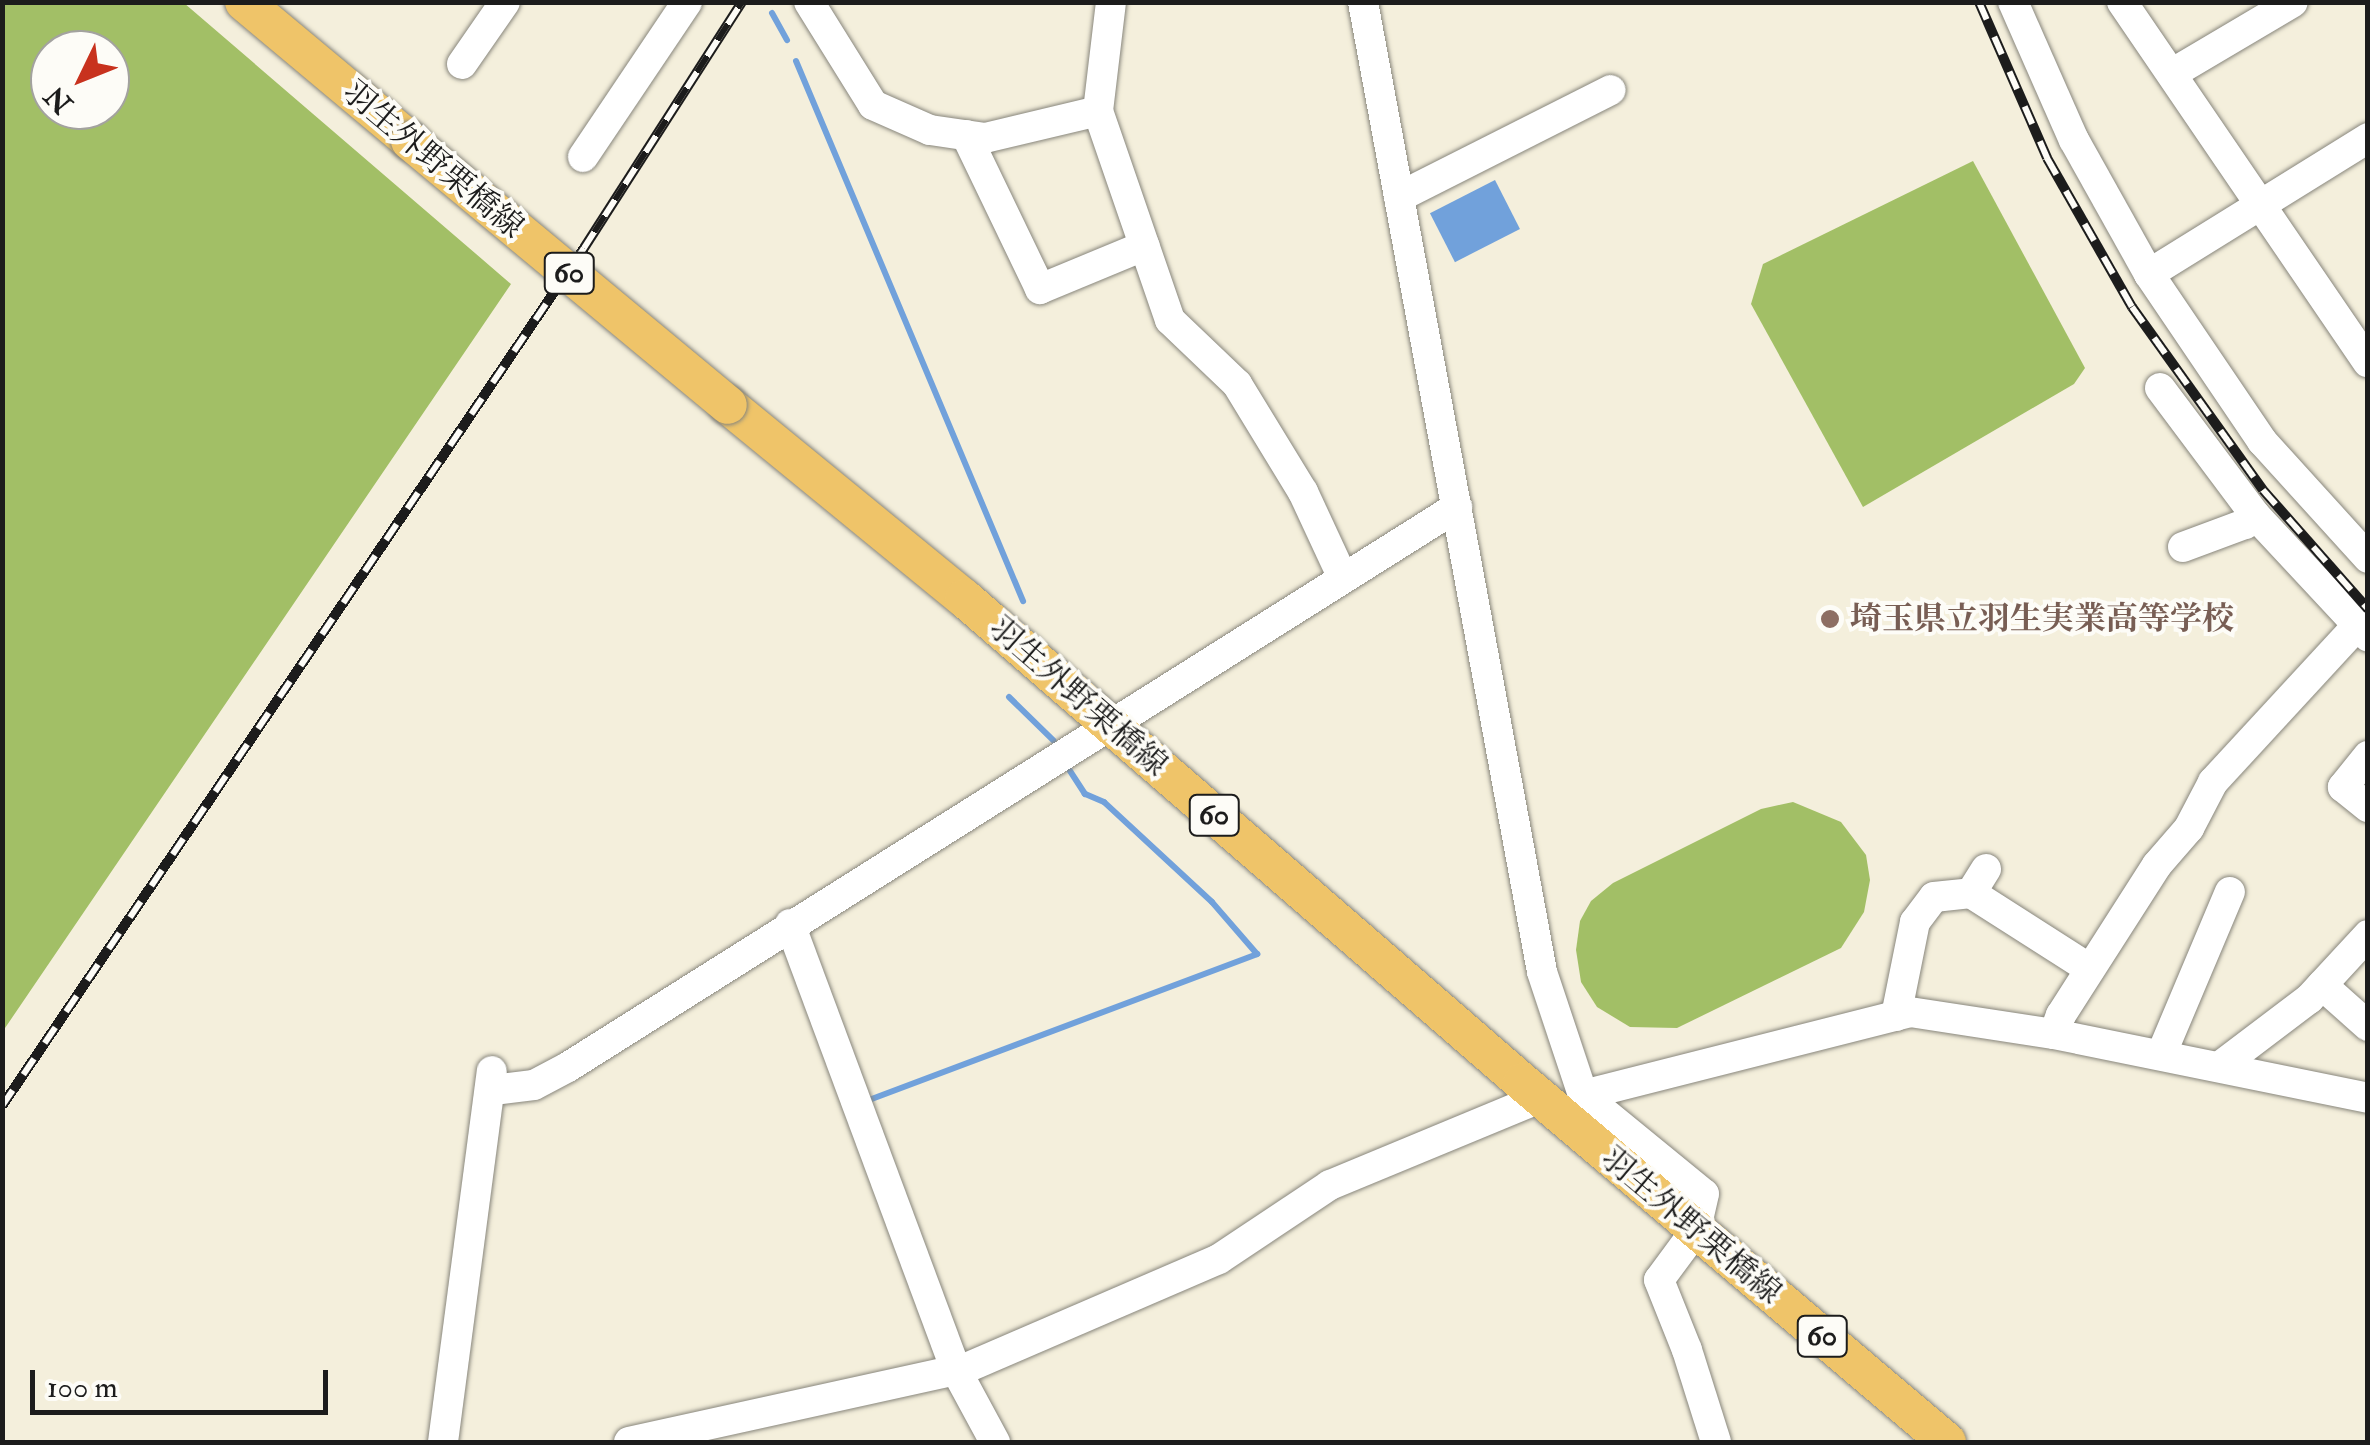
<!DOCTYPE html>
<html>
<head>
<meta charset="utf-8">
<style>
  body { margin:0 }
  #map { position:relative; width:2370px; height:1445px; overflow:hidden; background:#f4efdc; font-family:"IM FELL Double Pica","Noto Serif JP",serif }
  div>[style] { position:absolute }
  .green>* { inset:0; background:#a2bf66 }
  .water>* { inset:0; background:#71a1db; transform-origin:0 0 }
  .stream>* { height:6px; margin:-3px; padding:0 3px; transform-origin:3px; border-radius:3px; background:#71a1db }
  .roads { filter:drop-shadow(0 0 2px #88867c) drop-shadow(0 0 2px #88867c) }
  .minor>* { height:30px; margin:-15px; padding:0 15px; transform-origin:15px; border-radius:15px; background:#fff }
  .major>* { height:38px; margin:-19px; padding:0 19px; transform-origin:19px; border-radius:19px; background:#efc469 }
  .rail>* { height:10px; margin-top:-5px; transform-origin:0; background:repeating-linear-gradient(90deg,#fdfcf7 0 19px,#1c1c1c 0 38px); box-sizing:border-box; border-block:2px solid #1c1c1c }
  .bridges { filter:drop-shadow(0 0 2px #88867c) drop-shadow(0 0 2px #88867c) }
  .major-bridge>* { height:38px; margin:-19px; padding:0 19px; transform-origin:19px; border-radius:19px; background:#efc469 }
  .dots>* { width:28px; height:28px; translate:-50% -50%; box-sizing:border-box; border:5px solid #fdfcf7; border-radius:50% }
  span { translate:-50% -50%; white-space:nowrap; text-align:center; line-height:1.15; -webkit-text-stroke:8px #fdfcf7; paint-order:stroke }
  .shield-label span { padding:2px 8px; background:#fdfcf7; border:2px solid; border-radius:8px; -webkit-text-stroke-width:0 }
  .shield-label { font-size:30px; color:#1c1c1c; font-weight:700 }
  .street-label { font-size:32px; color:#1c1c1c }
  .education-label { font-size:32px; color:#785e54; font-weight:700 }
  .left { translate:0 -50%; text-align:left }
  .frame { position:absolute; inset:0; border:5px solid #1c1c1c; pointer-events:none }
  .north { position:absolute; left:30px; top:30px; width:100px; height:100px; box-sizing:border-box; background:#fdfcf7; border:2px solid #a3a29f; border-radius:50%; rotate:227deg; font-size:28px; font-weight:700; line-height:40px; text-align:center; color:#1c1c1c }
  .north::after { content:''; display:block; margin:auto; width:35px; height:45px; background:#c8321e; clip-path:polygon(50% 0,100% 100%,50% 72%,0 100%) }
  .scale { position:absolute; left:30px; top:1370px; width:298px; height:45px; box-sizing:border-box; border:5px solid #1c1c1c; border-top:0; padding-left:12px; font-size:30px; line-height:35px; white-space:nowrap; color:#1c1c1c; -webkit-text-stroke:8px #fdfcf7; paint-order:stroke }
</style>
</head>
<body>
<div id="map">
  <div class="green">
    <i style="clip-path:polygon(evenodd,3px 2px,184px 3px,511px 284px,3px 1031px,3px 2px,50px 50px,110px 50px,110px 110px,50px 110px,50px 50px)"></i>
    <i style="clip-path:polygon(1973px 161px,2085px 368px,2074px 384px,1863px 507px,1751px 304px,1763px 264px)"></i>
    <i style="clip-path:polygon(1793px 802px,1841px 822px,1866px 855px,1870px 880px,1864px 912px,1841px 948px,1677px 1028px,1630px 1027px,1597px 1007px,1581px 982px,1576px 950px,1580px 921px,1591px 901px,1613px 883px,1761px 809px)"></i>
  </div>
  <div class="water">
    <i style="left:1495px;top:180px;width:55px;height:73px;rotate:63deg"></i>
  </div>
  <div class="stream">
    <i style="left:772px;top:13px;width:31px;rotate:61deg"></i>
    <i style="left:796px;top:61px;width:586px;rotate:67.2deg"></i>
    <i style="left:1009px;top:697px;width:62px;rotate:44.3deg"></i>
    <i style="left:869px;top:1100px;width:415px;rotate:-20.6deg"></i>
    <i style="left:1257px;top:954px;width:69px;rotate:-130.9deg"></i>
    <i style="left:1212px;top:902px;width:147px;rotate:-137.2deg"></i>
    <i style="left:1104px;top:802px;width:21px;rotate:-157deg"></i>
    <i style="left:1085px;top:794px;width:38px;rotate:-123deg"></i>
  </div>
  <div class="roads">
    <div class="minor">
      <i style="left:809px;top:2px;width:121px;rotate:58.1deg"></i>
      <i style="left:873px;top:105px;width:62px;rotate:23.7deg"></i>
      <i style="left:930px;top:130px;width:56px;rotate:8.3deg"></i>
      <i style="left:985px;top:138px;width:116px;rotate:-13.4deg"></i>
      <i style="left:1111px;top:2px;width:110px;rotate:96.8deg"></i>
      <i style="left:1098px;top:111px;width:221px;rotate:71deg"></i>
      <i style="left:1170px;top:320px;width:93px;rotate:43.7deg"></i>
      <i style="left:1237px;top:384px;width:127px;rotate:58.6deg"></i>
      <i style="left:1303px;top:492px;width:95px;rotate:65.1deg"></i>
      <i style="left:1363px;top:2px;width:986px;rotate:79.54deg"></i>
      <i style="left:1542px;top:972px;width:130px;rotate:71.6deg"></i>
      <i style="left:1583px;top:1095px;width:156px;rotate:39.3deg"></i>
      <i style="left:1704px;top:1194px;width:37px;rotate:103deg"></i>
      <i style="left:1696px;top:1230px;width:62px;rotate:126.5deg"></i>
      <i style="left:1659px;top:1280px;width:75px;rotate:68.2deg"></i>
      <i style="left:1687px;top:1350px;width:96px;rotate:72.5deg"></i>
      <i style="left:2013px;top:2px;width:151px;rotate:66.2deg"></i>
      <i style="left:2074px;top:140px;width:154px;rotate:60.8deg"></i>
      <i style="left:2149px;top:274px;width:202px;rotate:55.9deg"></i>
      <i style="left:2262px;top:441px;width:158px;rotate:47.8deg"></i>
      <i style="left:2122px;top:2px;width:436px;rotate:55.7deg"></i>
      <i style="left:462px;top:64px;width:75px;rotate:-55.3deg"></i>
      <i style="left:2173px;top:73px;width:139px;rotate:-30.6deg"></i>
      <i style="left:966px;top:135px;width:171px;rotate:64.3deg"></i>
      <i style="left:1040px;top:289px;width:113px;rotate:-22.5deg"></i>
      <i style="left:583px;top:157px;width:187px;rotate:-56.1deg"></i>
      <i style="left:1399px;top:197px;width:237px;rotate:-26.8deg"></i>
      <i style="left:2149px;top:274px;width:258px;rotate:-31.8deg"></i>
      <i style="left:2160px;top:388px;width:159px;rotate:53.2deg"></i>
      <i style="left:2255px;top:515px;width:166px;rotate:47deg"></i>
      <i style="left:2183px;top:547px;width:66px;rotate:-20.4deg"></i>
      <i style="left:2245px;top:524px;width:13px;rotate:-42deg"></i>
      <i style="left:2368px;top:756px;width:40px;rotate:129deg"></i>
      <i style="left:2343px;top:787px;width:32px;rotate:39deg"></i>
      <i style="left:1986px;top:869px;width:28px;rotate:122deg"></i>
      <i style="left:1971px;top:893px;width:141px;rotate:32.6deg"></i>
      <i style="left:790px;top:924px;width:476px;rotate:69.6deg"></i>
      <i style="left:956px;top:1370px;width:82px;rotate:61.6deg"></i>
      <i style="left:2322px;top:985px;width:62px;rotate:41.7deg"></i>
      <i style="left:1896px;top:1016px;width:96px;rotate:-78.6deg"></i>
      <i style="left:1915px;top:922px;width:31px;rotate:-53deg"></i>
      <i style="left:1934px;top:897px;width:37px;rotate:-6deg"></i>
      <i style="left:2054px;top:1034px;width:20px;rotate:-70deg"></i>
      <i style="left:2061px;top:1015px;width:178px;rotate:-57.4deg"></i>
      <i style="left:2157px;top:865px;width:49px;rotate:-49.1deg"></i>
      <i style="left:2189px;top:828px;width:52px;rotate:-62.4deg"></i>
      <i style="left:2213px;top:782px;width:212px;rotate:-47.3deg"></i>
      <i style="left:2161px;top:1055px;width:177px;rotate:-67.1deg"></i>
      <i style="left:2219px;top:1067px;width:113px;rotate:-37.1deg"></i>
      <i style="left:2309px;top:999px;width:87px;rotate:-47.3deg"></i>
      <i style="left:493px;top:1090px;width:41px;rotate:-7deg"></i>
      <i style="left:534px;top:1085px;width:38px;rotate:-28deg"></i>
      <i style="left:568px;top:1067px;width:1051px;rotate:-32.21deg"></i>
      <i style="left:1583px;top:1095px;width:337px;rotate:-14.2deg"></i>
      <i style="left:1910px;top:1012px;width:146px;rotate:8.7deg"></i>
      <i style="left:2054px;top:1034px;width:320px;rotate:11.5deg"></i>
      <i style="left:443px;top:1442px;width:374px;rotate:-82.5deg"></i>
      <i style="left:629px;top:1442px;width:345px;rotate:-12.4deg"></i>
      <i style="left:966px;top:1368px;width:275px;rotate:-23.3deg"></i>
      <i style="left:1219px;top:1259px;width:133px;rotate:-33.7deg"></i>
      <i style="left:1330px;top:1185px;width:227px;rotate:-22.5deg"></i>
    </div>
    <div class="major">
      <i style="left:244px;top:2px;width:217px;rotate:39.9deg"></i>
      <i style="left:728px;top:405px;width:305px;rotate:39.3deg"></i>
      <i style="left:964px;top:598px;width:739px;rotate:40.94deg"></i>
      <i style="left:1522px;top:1082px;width:557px;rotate:40.27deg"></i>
    </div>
  </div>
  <div class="rail">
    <i style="left:1979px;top:2px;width:170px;rotate:66.4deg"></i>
    <i style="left:2047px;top:158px;width:172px;rotate:60.3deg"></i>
    <i style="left:2132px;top:307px;width:225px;rotate:54.4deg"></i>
    <i style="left:2263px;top:490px;width:159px;rotate:48.6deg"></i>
    <i style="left:2px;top:1106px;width:1037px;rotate:-55.85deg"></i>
    <i style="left:584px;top:248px;width:292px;rotate:-57.3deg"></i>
  </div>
  <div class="bridges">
    <div class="major-bridge">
      <i style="left:410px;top:141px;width:413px;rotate:39.7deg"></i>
    </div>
  </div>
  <div class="dots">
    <i style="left:1830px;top:619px;background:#8d6e63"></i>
  </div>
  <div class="shield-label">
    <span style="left:569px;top:273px">60</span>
    <span style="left:1214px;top:815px">60</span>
    <span style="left:1822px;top:1336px">60</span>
  </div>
  <div class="street-label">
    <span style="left:433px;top:160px;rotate:40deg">羽生外野栗橋線</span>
    <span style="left:1078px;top:697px;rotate:41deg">羽生外野栗橋線</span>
    <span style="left:1691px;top:1226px;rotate:40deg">羽生外野栗橋線</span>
  </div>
  <div class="education-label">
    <span class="left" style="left:1850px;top:619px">埼玉県立羽生実業高等学校</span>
  </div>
  <div class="frame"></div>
  <div class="north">N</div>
  <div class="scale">100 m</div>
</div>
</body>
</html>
